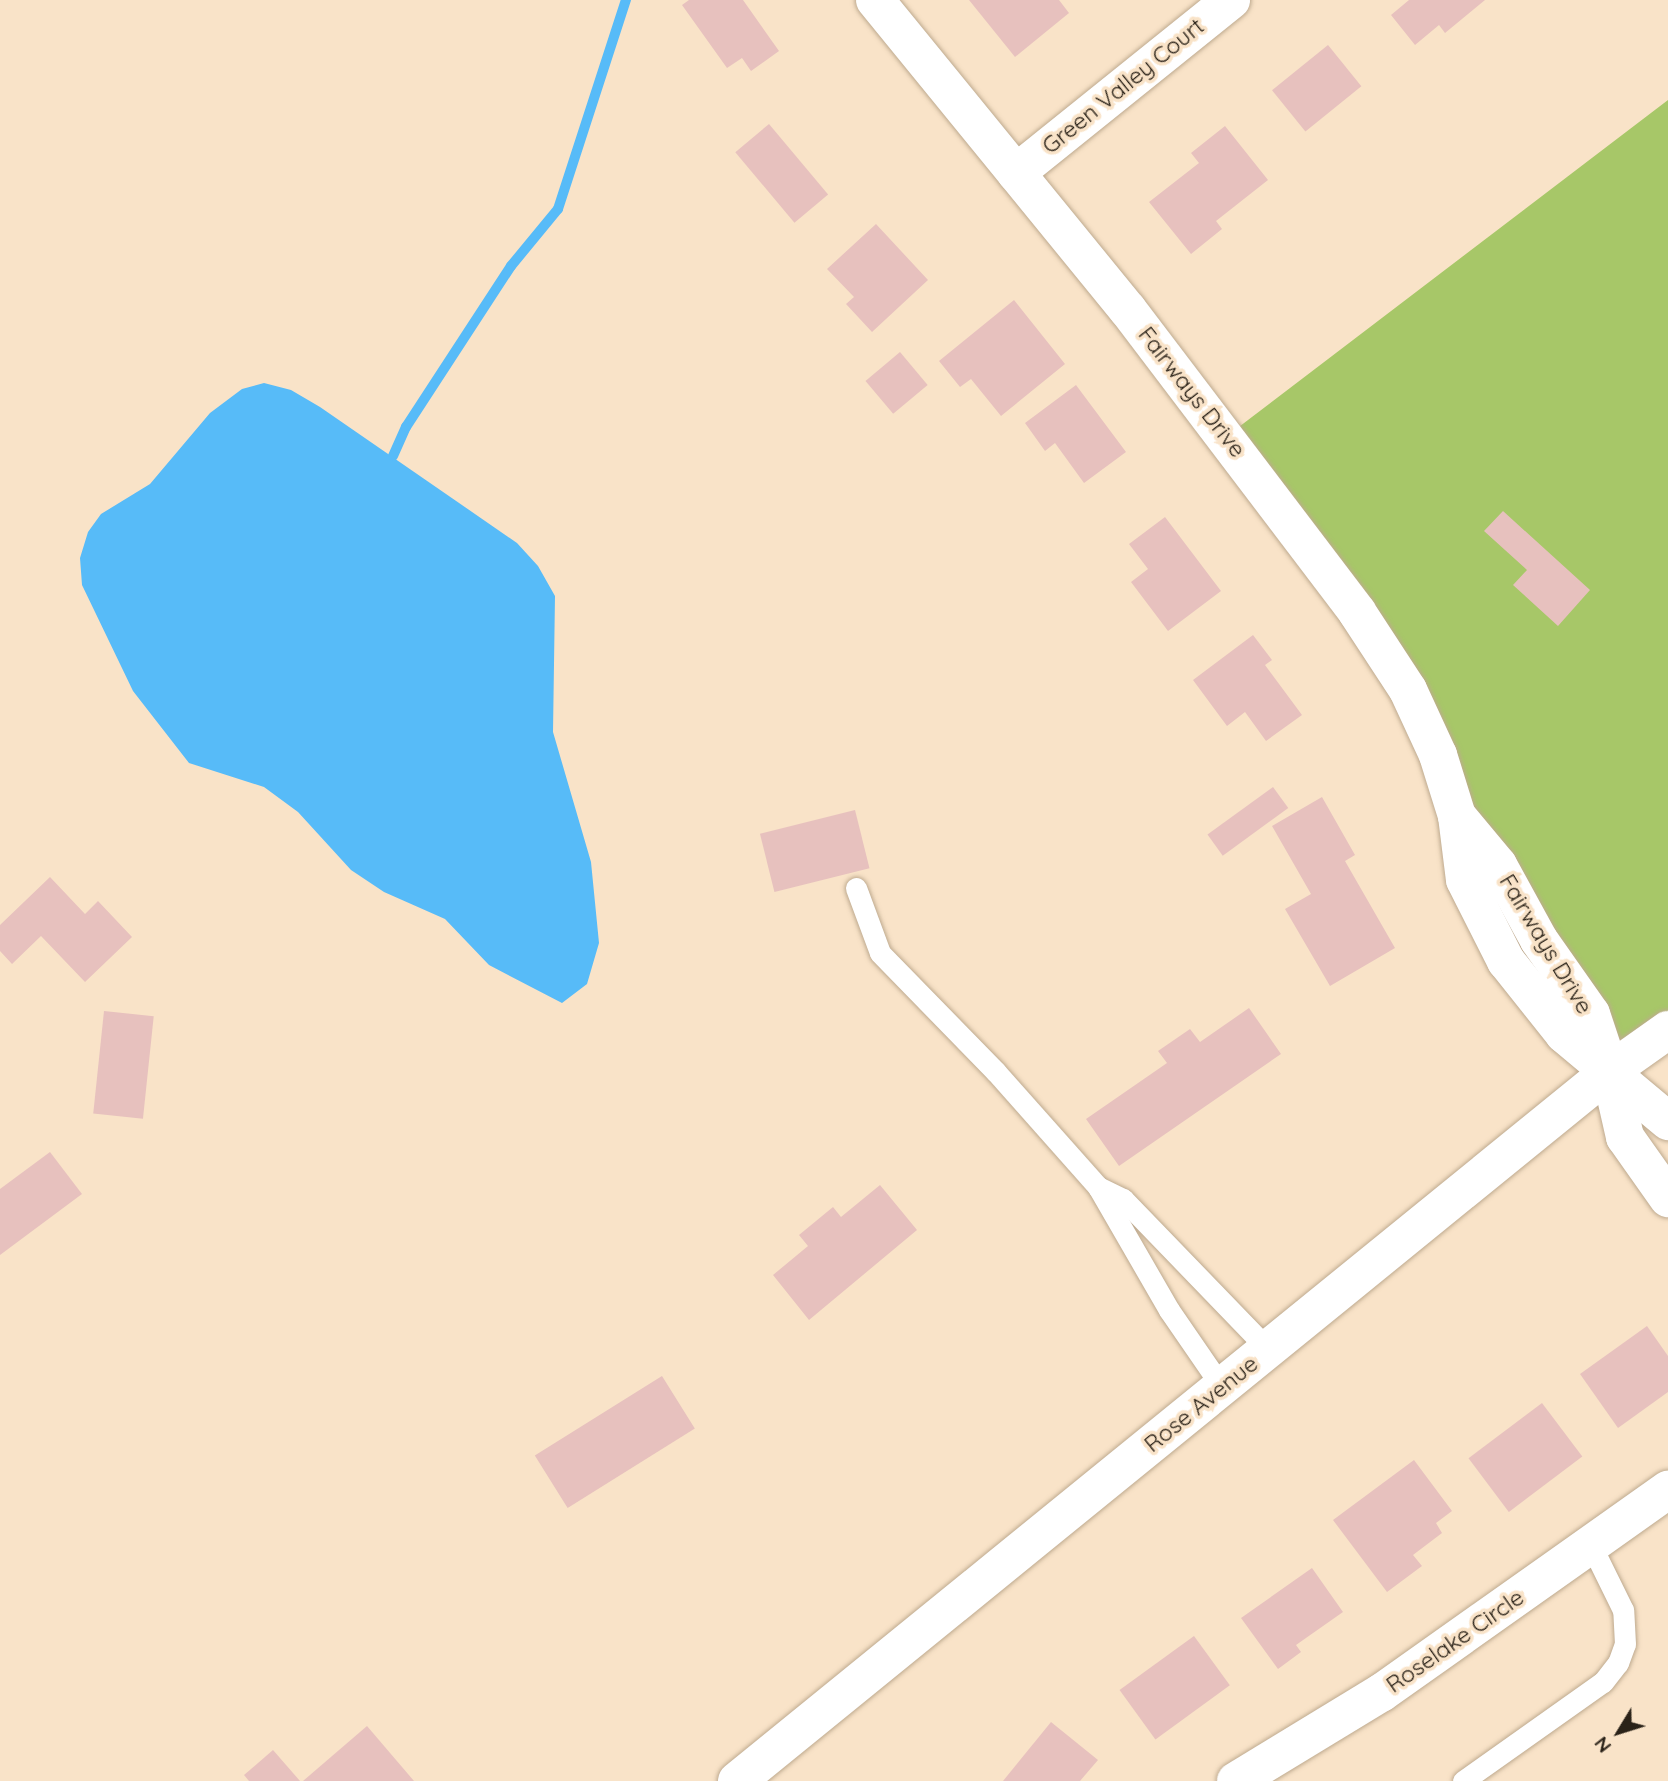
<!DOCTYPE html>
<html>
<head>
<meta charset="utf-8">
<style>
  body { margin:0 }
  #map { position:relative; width:1668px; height:1781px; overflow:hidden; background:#f9e3c8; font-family:Quicksand,sans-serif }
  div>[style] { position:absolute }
  .forest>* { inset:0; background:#a7c768 }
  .water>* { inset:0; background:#57bbf8 }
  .stream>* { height:10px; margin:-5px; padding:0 5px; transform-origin:5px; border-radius:5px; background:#57bbf8 }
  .building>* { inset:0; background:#e7c1be; transform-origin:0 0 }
  .roads { filter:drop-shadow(0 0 2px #beaa8f) drop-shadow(0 0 2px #beaa8f) }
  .service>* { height:21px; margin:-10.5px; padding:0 10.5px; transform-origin:10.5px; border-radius:10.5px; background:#fff }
  .minor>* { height:38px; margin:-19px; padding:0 19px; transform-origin:19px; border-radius:19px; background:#fff }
  .tertiary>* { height:38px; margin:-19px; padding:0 19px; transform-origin:19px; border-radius:19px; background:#fff }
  span { translate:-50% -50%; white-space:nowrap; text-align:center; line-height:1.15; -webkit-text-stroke:7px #f9e3c8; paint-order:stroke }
  .street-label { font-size:23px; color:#2a2218 }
  .north { position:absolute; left:1584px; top:1697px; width:70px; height:70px; -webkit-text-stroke:5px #f9e3c8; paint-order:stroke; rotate:232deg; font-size:19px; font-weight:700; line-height:28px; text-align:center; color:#2a2218 }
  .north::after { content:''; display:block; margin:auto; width:24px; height:32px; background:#2a2218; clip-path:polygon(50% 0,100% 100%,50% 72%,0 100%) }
</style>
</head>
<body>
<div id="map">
  <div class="forest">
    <i style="clip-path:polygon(1668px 100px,1668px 1030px,1610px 1071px,1438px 755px,1227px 436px)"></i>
  </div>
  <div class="water">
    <i style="clip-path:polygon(264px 383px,291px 390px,320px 407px,517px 543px,538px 566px,555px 596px,553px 732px,591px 862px,599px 943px,587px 984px,562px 1003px,489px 965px,445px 919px,384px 892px,351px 870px,298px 812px,264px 787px,189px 763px,133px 691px,82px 585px,80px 558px,88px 532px,101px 514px,150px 484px,210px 413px,242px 389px)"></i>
  </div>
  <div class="stream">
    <i style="left:393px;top:456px;width:32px;rotate:-66deg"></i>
    <i style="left:406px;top:427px;width:192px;rotate:-56.9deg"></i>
    <i style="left:511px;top:266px;width:74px;rotate:-50.5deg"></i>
    <i style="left:558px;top:209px;width:220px;rotate:-72deg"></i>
  </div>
  <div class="building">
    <i style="clip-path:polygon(689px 0,743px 0,779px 51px,751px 71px,742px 58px,727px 68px,682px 5px)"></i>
    <i style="clip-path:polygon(969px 0,1059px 0,1069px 13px,1015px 57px)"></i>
    <i style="clip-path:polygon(1409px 0,1485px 0,1445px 33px,1439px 25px,1415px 45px,1391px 15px)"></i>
    <i style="left:1328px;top:45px;width:53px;height:72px;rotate:51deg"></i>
    <i style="left:769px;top:124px;width:92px;height:44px;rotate:50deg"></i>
    <i style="clip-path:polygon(1225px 126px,1268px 180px,1216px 221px,1222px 229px,1191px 254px,1149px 202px,1199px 163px,1191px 153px)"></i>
    <i style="clip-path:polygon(876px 224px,928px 280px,872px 332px,846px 304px,854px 297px,827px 269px)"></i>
    <i style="clip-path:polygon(1014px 300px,1065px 364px,1001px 416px,971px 379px,960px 387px,939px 361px)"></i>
    <i style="left:900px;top:352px;width:43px;height:45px;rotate:50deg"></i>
    <i style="clip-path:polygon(1076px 385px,1126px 452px,1084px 483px,1055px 443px,1045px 451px,1025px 423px)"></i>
    <i style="clip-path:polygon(1503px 511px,1590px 590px,1558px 626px,1513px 585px,1527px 570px,1484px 531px)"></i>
    <i style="clip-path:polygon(1165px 517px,1221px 591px,1168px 631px,1131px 582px,1148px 569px,1129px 544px)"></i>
    <i style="clip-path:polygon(1253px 635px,1272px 660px,1265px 665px,1302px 715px,1266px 741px,1245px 712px,1227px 726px,1193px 680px)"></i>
    <i style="left:1273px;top:787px;width:26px;height:81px;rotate:54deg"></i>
    <i style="clip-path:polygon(1322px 797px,1355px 855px,1345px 861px,1395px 948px,1330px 986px,1285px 909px,1311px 894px,1272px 826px)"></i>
    <i style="left:855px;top:810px;width:60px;height:98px;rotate:76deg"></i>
    <i style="clip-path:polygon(50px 877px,85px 914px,98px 901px,132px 937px,85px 982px,41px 936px,12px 964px,0 951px,0 925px)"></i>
    <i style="clip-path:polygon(1249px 1008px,1281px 1054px,1119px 1166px,1086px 1119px,1167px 1063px,1158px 1051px,1190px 1029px,1200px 1042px)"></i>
    <i style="left:104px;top:1011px;width:50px;height:103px;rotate:6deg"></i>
    <i style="clip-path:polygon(50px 1152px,82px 1194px,0 1255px,0 1189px)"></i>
    <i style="clip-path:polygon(880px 1185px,917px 1230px,809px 1320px,773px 1275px,808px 1246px,799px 1235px,833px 1207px,841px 1217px)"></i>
    <i style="clip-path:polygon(1647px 1326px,1668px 1356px,1668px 1392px,1618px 1428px,1580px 1374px)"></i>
    <i style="left:662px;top:1376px;width:62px;height:150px;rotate:58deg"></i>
    <i style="left:1542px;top:1403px;width:67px;height:92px;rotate:53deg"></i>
    <i style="clip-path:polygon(1414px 1460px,1452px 1511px,1436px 1523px,1442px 1533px,1413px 1555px,1422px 1566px,1387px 1592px,1333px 1520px)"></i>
    <i style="clip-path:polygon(1312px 1568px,1343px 1612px,1296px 1645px,1301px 1652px,1278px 1669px,1241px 1618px)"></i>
    <i style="left:1194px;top:1636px;width:61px;height:92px;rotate:54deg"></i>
    <i style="clip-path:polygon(1051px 1722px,1098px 1760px,1080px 1781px,1003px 1781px)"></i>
    <i style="clip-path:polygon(367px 1726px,414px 1781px,303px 1781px)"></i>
    <i style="clip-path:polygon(273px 1750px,300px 1781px,249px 1781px,244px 1775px)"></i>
  </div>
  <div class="roads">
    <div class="service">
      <i style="left:856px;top:888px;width:69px;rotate:69.7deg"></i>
      <i style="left:880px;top:953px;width:166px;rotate:45.7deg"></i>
      <i style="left:996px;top:1072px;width:154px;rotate:48.4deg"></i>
      <i style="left:1098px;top:1187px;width:142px;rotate:60deg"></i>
      <i style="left:1169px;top:1310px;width:93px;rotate:55.5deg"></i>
      <i style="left:1098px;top:1187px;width:28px;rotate:26deg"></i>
      <i style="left:1123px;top:1199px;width:209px;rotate:46deg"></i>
      <i style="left:1463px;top:1781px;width:171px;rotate:-35.3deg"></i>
      <i style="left:1603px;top:1682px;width:24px;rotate:-52deg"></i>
      <i style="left:1618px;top:1663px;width:20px;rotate:-70deg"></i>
      <i style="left:1625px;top:1644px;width:34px;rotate:-93deg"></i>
      <i style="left:1623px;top:1610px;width:72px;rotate:-116.2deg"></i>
    </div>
    <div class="minor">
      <i style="left:875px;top:0;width:400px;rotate:50.8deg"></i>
      <i style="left:1128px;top:310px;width:379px;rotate:52.8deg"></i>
      <i style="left:1357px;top:612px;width:93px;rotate:56.8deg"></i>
      <i style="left:1408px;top:690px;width:72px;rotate:65.2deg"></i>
      <i style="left:1438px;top:755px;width:64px;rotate:72.7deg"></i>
      <i style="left:1457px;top:816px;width:64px;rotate:82.9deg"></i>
      <i style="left:1465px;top:880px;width:91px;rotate:63.2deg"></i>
      <i style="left:1506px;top:961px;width:93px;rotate:51.5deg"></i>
      <i style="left:1564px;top:1034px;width:136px;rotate:39.9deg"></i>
      <i style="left:1016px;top:173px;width:276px;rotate:-38.8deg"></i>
      <i style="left:1457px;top:816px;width:64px;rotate:50.1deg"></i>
      <i style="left:1498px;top:865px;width:85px;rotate:61.3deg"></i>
      <i style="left:1539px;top:940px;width:90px;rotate:54.9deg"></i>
      <i style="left:1591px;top:1014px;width:60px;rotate:71.6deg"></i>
      <i style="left:1610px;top:1071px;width:68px;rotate:77.2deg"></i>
      <i style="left:1625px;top:1137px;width:75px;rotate:54.8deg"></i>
      <i style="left:1236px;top:1781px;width:170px;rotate:-31.3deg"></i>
      <i style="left:1381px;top:1693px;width:352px;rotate:-35.3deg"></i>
    </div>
    <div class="tertiary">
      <i style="left:737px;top:1781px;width:1125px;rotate:-39.12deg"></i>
      <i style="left:1610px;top:1071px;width:71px;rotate:-35.3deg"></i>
    </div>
  </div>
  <div class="street-label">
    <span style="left:1123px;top:86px;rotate:-39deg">Green Valley Court</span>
    <span style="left:1192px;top:392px;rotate:52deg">Fairways Drive</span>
    <span style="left:1546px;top:944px;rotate:59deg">Fairways Drive</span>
    <span style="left:1201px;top:1404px;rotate:-39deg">Rose Avenue</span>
    <span style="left:1455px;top:1641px;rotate:-35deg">Roselake Circle</span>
  </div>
  <div class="north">N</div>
</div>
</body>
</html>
